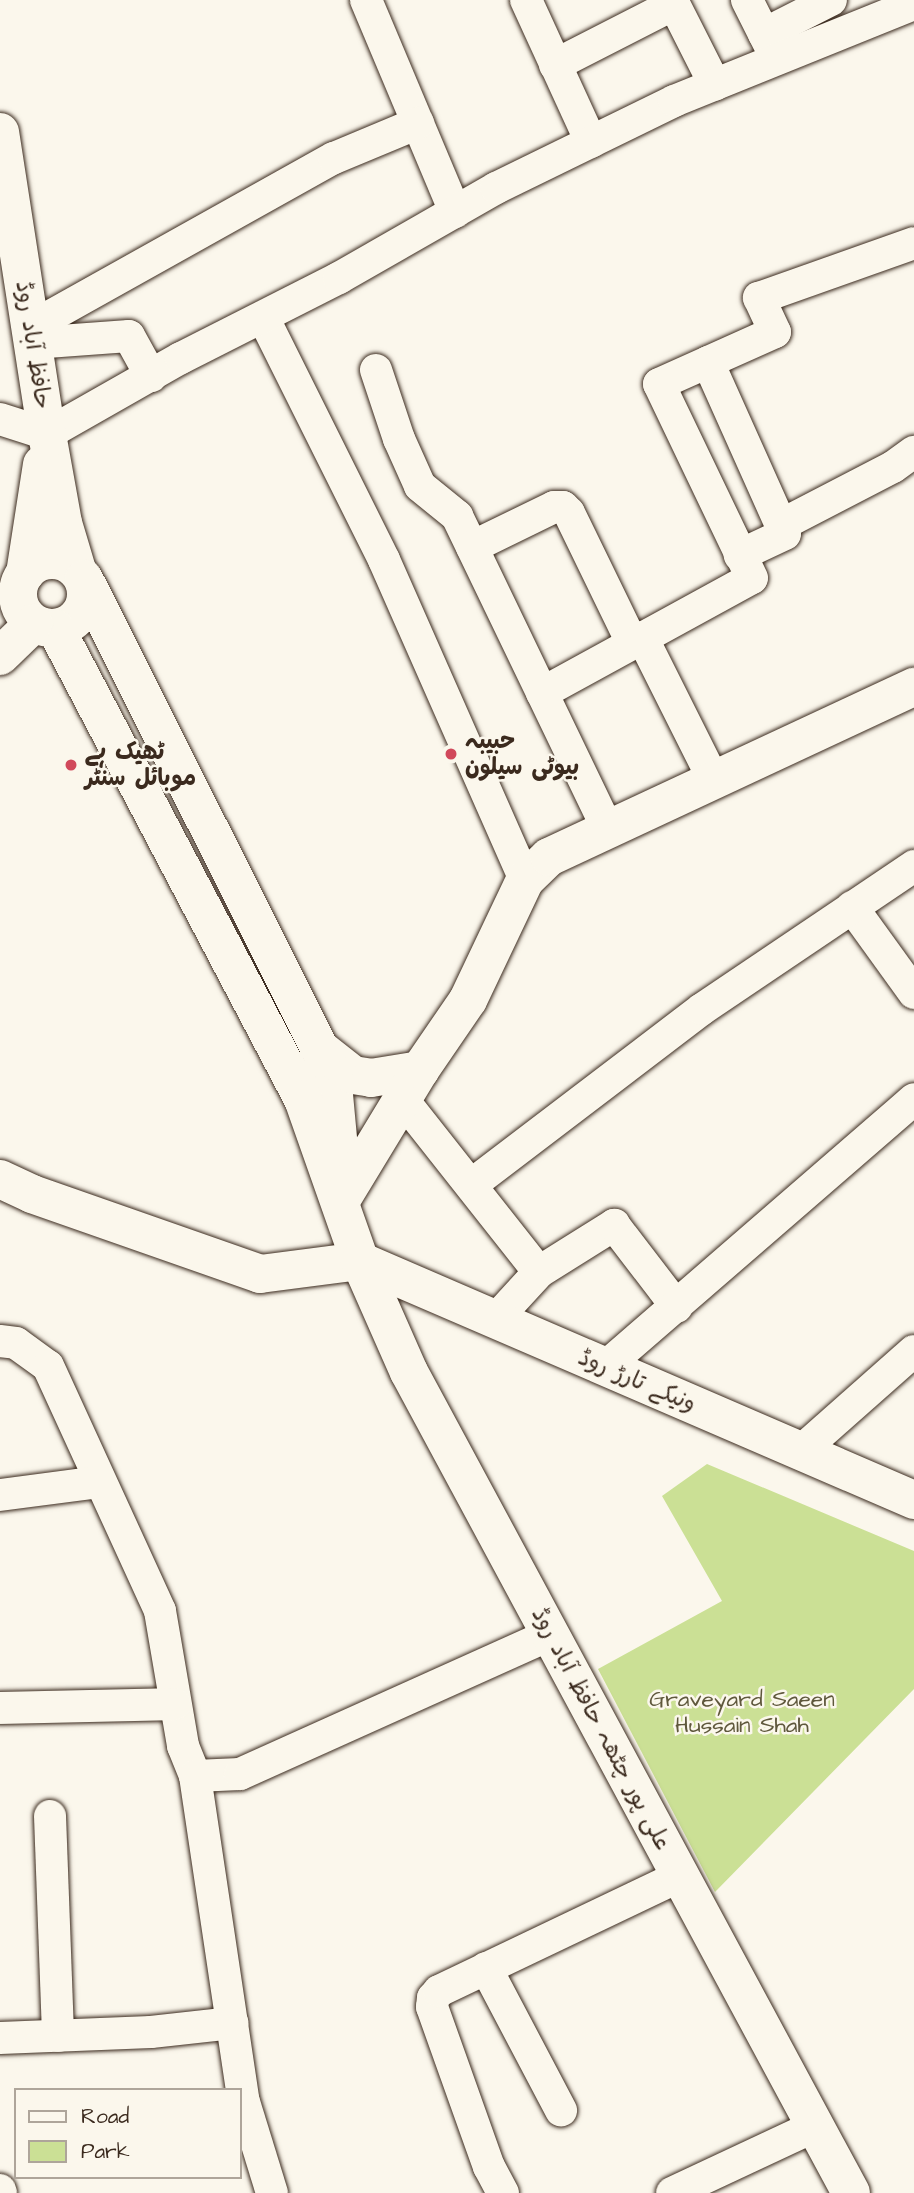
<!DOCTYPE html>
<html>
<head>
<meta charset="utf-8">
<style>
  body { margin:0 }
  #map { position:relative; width:914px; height:2193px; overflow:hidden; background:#fbf7ec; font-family:"Architects Daughter","Playpen Sans Arabic",sans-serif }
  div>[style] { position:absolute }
  .green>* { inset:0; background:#cbe095 }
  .roads { filter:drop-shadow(0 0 2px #3b2a1e) drop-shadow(0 0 2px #3b2a1e) }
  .street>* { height:32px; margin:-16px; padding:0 16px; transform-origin:16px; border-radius:16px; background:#fbf7ec }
  .secondary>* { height:38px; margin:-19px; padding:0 19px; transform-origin:19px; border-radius:19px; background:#fbf7ec }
  .primary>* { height:38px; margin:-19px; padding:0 19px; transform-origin:19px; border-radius:19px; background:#fbf7ec }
  .primary>.ring { margin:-19px; padding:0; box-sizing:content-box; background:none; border:38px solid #fbf7ec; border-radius:50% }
  .dots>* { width:19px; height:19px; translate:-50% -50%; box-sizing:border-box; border:4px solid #fbf7ec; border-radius:50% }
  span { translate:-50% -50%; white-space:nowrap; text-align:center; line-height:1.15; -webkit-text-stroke:5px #fbf7ec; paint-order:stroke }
  .street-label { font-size:23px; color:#3b2a1e }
  .poi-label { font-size:23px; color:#3b2a1e; font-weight:700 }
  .left { translate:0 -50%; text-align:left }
  .park-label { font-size:23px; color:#5f583c }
  .legend { position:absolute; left:14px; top:2088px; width:228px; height:91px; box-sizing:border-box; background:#fbf7ec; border:2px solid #aea59a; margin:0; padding:9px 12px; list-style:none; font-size:21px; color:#3b2a1e }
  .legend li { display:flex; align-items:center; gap:14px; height:35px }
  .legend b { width:35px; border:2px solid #aea59a }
</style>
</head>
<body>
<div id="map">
  <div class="green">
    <i style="clip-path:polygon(707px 1464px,914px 1551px,914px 1689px,715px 1892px,598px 1669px,722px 1601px,662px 1496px)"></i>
  </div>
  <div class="roads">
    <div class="street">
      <i style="left:366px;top:0;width:230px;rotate:67.2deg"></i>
      <i style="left:526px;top:0;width:156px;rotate:65.4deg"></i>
      <i style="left:672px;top:0;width:95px;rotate:63.2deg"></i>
      <i style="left:747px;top:0;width:58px;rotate:63.4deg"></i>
      <i style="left:764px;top:34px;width:75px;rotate:-26.9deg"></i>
      <i style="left:555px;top:65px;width:134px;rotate:-27.1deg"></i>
      <i style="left:263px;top:317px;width:271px;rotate:63.5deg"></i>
      <i style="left:384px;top:560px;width:350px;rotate:66.2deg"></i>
      <i style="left:31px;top:327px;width:347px;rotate:-29.2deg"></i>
      <i style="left:334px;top:158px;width:91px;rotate:-22.6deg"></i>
      <i style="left:33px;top:343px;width:96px;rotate:-4.2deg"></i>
      <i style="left:129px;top:336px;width:46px;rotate:61.2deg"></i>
      <i style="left:708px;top:362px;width:188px;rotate:65.9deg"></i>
      <i style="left:785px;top:534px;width:50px;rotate:155deg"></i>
      <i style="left:376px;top:370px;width:73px;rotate:71.6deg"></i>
      <i style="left:399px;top:439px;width:51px;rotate:65.9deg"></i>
      <i style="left:420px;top:486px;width:48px;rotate:39deg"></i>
      <i style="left:457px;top:516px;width:348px;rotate:64.3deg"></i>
      <i style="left:0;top:419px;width:49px;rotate:17.7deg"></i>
      <i style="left:47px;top:434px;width:154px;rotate:-29.6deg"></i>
      <i style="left:181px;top:358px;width:177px;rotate:-26.9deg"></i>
      <i style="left:339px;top:278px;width:181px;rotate:-29.8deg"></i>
      <i style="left:496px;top:188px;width:198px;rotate:-26deg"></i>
      <i style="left:674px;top:101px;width:259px;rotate:-22deg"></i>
      <i style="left:781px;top:525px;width:126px;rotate:-27.4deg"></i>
      <i style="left:893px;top:467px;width:26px;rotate:-36deg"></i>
      <i style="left:472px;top:547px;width:91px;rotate:-26deg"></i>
      <i style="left:554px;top:507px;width:9px"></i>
      <i style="left:563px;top:507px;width:8px;rotate:45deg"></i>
      <i style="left:569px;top:513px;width:144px;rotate:64.1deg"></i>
      <i style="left:642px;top:637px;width:159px;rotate:63.4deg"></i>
      <i style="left:542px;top:693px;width:239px;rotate:-28.7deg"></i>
      <i style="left:752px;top:578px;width:215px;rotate:-115.6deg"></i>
      <i style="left:659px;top:384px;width:127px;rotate:-24.1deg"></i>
      <i style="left:775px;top:332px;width:38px;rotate:-115deg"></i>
      <i style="left:759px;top:298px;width:164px;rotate:-19.5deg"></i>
      <i style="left:852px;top:907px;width:106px;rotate:54.2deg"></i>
      <i style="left:403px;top:1100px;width:219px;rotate:51.7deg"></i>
      <i style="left:471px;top:1185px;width:290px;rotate:-37.3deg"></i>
      <i style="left:702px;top:1009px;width:256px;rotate:-34deg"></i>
      <i style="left:495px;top:1320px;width:65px;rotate:-47.5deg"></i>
      <i style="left:539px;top:1272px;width:89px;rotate:-32.1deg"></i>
      <i style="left:614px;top:1225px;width:103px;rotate:52.5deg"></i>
      <i style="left:0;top:1341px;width:16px;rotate:7deg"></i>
      <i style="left:16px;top:1343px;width:39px;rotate:36deg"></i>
      <i style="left:48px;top:1366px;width:269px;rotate:65.4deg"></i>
      <i style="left:160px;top:1611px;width:137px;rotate:80.3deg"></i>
      <i style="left:183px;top:1746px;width:32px;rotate:68deg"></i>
      <i style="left:195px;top:1776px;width:330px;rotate:81.5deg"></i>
      <i style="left:244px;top:2102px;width:95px;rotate:72.9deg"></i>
      <i style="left:605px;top:1367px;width:409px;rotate:-40.9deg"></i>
      <i style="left:801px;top:1451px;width:151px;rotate:-41.5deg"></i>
      <i style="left:0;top:1495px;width:101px;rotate:-7.4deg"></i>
      <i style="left:0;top:1708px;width:175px;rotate:-1.3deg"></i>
      <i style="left:195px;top:1776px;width:45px;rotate:-2.5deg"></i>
      <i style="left:240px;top:1774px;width:341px;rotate:-24.2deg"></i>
      <i style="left:50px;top:1816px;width:220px;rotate:87.9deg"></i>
      <i style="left:486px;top:1968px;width:161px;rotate:62.2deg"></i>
      <i style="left:0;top:2038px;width:151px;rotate:-2.3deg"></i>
      <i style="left:151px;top:2032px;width:82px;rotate:-6.3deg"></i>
      <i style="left:0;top:2190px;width:3px;rotate:72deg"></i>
      <i style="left:503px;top:2193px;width:30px;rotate:-118deg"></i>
      <i style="left:489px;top:2167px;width:170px;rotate:-109.6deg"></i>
      <i style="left:432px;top:2007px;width:9px;rotate:-84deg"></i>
      <i style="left:433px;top:1998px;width:9px;rotate:-49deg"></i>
      <i style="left:439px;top:1991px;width:267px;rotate:-25.5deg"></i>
      <i style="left:672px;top:2193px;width:158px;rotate:-25.1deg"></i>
    </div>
    <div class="secondary">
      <i style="left:0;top:1179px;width:35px;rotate:25deg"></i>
      <i style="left:32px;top:1194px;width:242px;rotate:19.3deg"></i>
      <i style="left:260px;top:1274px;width:101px;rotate:-7.4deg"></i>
    </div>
    <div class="primary">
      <i style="left:0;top:132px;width:306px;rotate:81.2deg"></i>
      <i style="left:47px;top:434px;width:90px;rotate:79.8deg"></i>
      <i style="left:63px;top:523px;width:49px;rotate:73.4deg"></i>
      <i class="ring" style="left:18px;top:560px;width:30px;height:30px"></i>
      <i style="left:25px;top:574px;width:111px;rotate:-81.2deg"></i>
      <i style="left:84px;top:579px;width:526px;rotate:63.34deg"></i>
      <i style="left:320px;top:1049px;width:37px;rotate:70deg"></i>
      <i style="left:333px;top:1084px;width:75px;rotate:84.7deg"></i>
      <i style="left:56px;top:629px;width:531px;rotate:62.28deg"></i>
      <i style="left:303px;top:1099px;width:172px;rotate:70.6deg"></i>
      <i style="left:360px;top:1261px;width:121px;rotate:66.2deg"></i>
      <i style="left:409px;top:1372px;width:932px;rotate:61.7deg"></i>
      <i style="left:0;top:656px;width:47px;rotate:-44.1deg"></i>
      <i style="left:320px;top:1049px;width:42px;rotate:38.2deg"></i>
      <i style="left:353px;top:1075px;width:18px;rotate:9deg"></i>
      <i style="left:371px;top:1078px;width:50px;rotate:-9.3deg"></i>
      <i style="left:343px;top:1197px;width:149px;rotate:-58.8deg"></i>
      <i style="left:420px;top:1070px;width:85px;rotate:-55.6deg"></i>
      <i style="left:468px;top:1000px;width:133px;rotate:-64.6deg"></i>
      <i style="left:525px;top:880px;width:33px;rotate:-44deg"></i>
      <i style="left:549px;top:857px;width:403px;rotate:-25deg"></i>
      <i style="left:360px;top:1261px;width:603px;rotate:23.34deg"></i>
    </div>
  </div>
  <div class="dots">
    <i style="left:451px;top:754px;background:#d1495b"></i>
    <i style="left:71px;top:765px;background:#d1495b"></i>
  </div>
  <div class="street-label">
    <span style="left:33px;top:345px;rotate:81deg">حافظ آباد روڈ</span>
    <span style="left:637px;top:1381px;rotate:23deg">ونیکے تارڑ روڈ</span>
    <span style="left:601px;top:1729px;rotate:62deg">علی پور چٹھہ حافظ آباد روڈ</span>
  </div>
  <div class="poi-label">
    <span class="left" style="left:465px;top:754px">حبیبہ<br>بیوٹی سیلون</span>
    <span class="left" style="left:85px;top:765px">ٹھیک ہے<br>موبائل سنٹر</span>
  </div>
  <div class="park-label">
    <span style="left:742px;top:1712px">Graveyard Saeen<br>Hussain Shah</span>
  </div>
  <ul class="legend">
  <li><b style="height:9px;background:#fbf7ec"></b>Road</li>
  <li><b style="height:19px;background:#cbe095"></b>Park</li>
  </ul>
</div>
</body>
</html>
